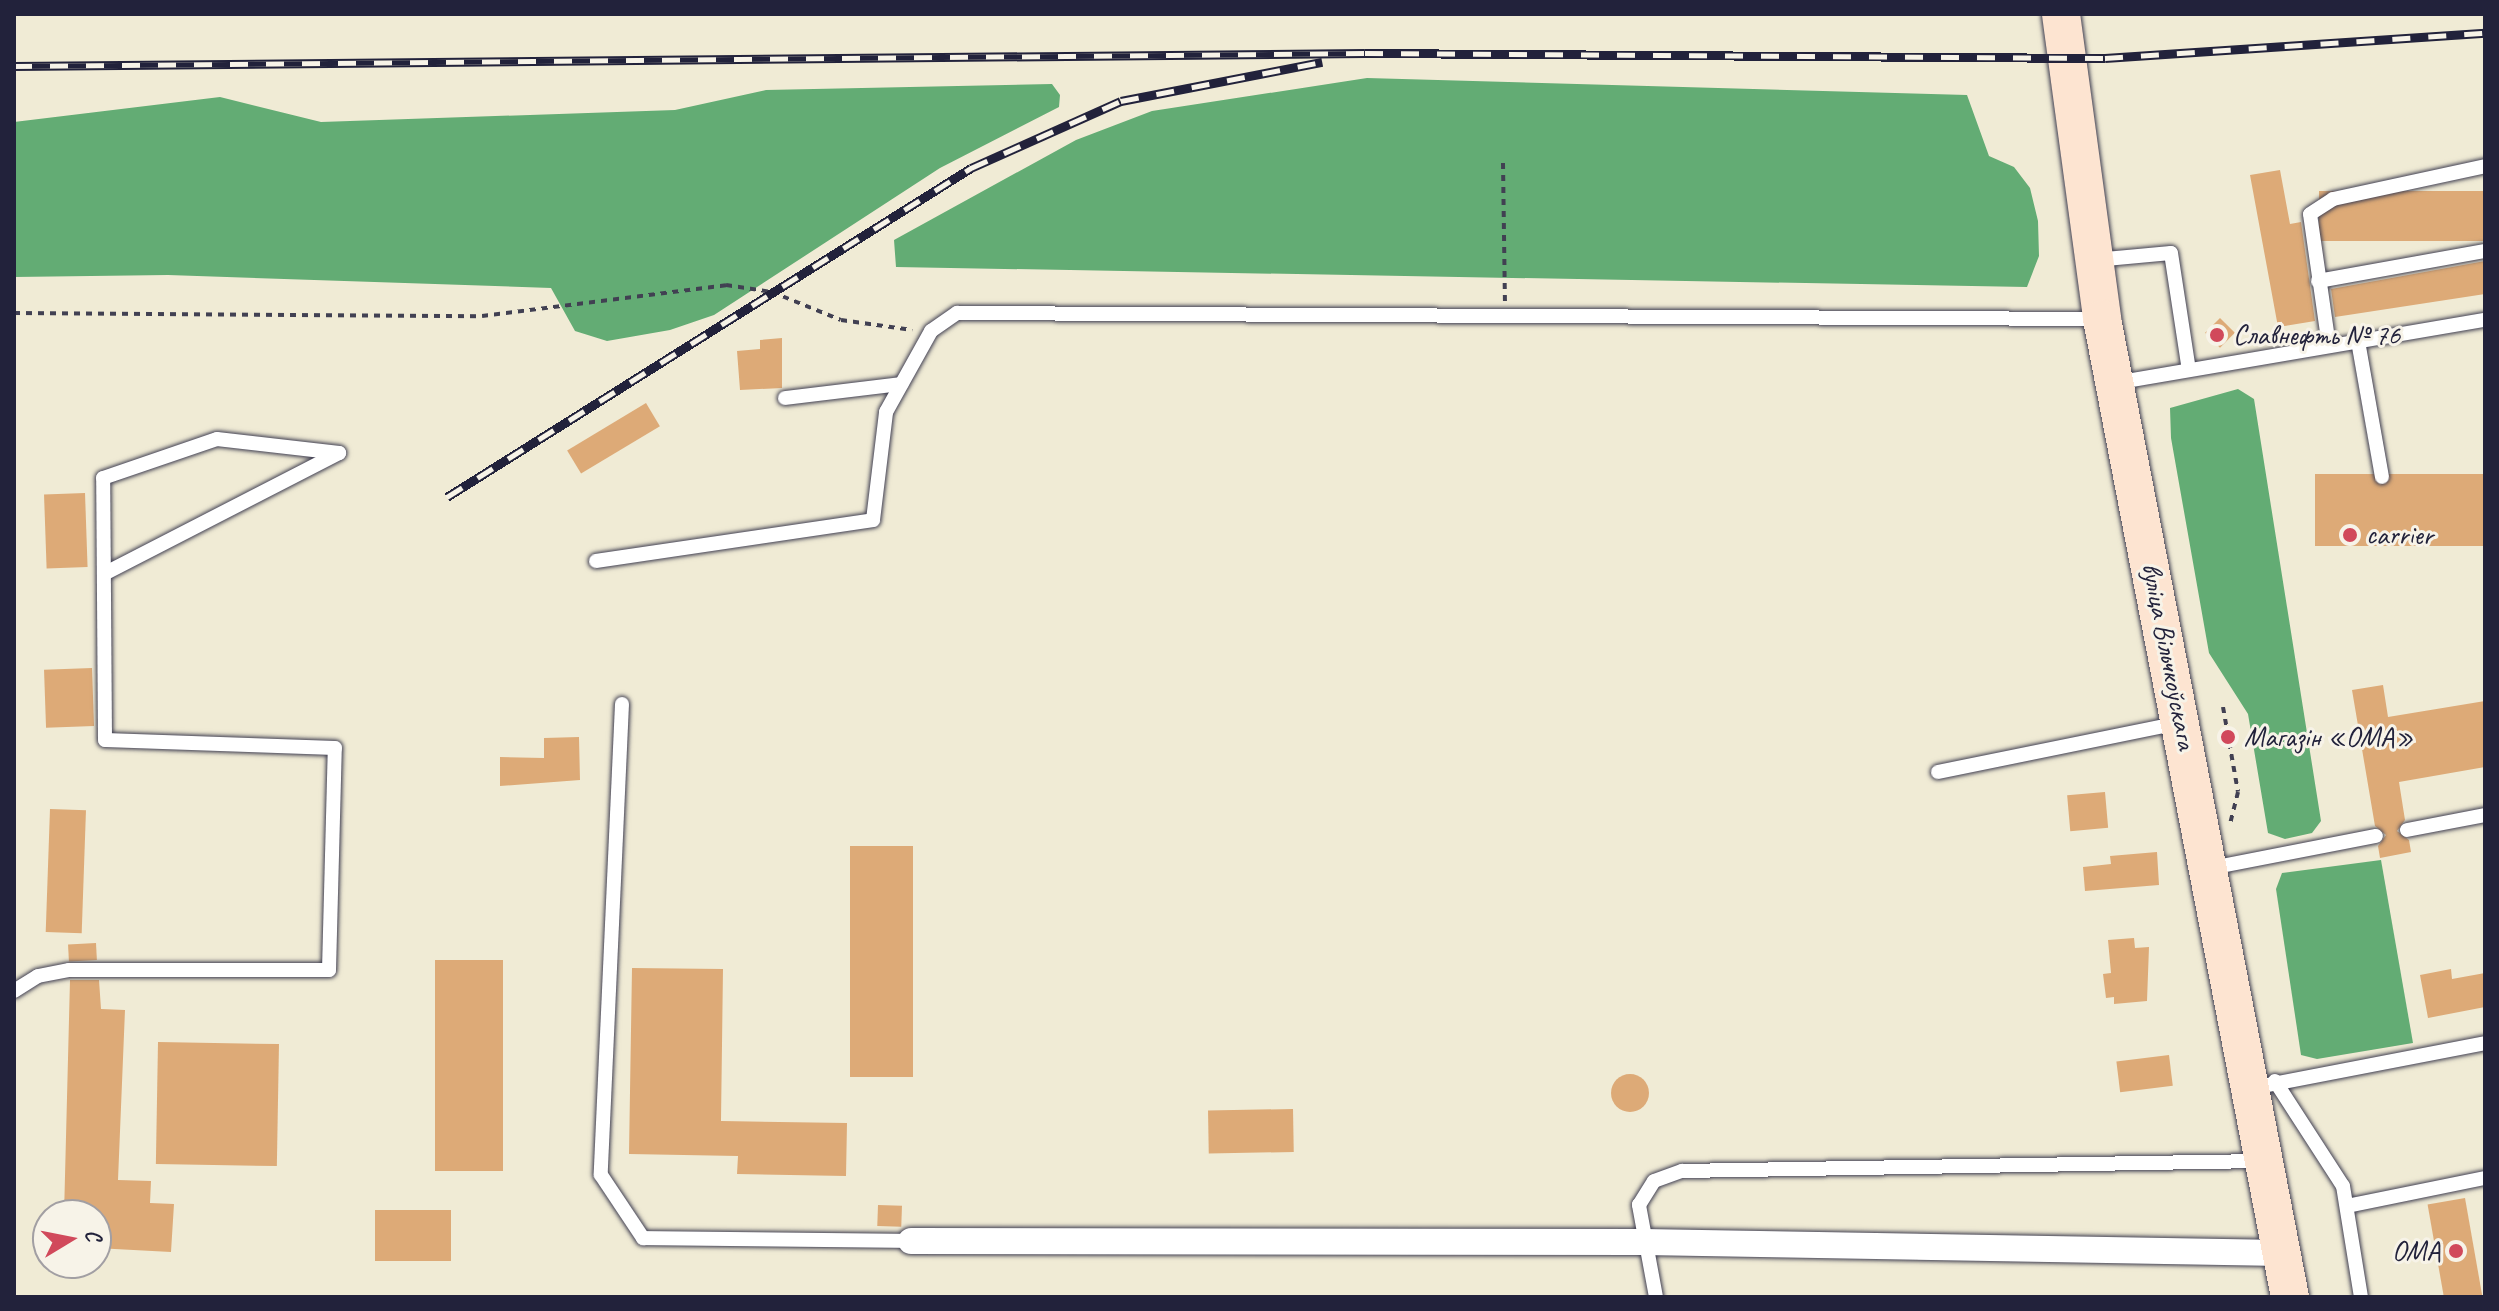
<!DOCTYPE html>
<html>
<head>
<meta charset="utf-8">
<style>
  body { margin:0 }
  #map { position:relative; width:2499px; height:1311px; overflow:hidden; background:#f0ebd5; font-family:Caveat,sans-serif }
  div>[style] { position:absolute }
  .forest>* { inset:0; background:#63ac74 }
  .building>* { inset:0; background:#da7; transform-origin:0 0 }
  .round { border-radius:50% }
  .path>* { height:4px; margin-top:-2px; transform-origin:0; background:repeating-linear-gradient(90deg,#414052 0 6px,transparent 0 12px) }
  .roads { filter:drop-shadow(0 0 2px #414052) drop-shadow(0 0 2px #414052) }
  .lane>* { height:14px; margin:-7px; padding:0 7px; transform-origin:7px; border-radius:7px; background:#fff }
  .street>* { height:26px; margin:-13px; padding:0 13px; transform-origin:13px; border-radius:13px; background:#fff }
  .secondary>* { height:38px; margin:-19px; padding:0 19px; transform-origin:19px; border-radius:19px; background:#fde4d1 }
  .rail>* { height:9px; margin-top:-4.5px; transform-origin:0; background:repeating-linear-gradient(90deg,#f7f3e8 0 18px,#22223b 0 36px); box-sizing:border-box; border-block:2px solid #22223b }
  .dots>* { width:22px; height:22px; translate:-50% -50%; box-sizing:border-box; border:4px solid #f7f3e8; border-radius:50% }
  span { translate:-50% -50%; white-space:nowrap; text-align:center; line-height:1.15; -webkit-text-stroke:6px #f7f3e8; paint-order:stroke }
  .poi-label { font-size:28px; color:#22223b }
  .left { translate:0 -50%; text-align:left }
  .right { translate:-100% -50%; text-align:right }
  .street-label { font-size:28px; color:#22223b }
  .frame { position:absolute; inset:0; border:16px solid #22223b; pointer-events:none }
  .north { position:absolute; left:32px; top:1199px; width:80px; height:80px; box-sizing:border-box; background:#f7f3e8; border:2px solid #a29fa3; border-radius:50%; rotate:80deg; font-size:22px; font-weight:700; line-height:32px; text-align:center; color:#22223b }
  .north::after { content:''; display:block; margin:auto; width:28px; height:36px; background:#d1495b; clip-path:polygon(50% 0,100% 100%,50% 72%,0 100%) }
</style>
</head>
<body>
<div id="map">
  <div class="forest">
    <i style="clip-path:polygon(1367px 78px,1967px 95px,1989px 156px,2014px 167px,2030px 188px,2038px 221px,2039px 256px,2027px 287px,896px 267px,894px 240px,1076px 140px,1152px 111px)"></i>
    <i style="clip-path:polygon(1052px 84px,1060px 95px,1059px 107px,940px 168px,714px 315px,670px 330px,607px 341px,575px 331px,551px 288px,168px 275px,14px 277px,14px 122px,220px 97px,321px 122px,675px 110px,766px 90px)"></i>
    <i style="clip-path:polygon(2238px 389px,2254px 399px,2321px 821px,2312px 833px,2285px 839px,2268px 833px,2248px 714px,2209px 653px,2171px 438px,2170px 408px)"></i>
    <i style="clip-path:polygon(2381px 860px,2413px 1043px,2317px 1059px,2301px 1055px,2276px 889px,2282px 873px)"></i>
  </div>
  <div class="building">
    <i style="clip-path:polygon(2280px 170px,2290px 224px,2301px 222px,2315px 321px,2278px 327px,2250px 175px)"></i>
    <i style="left:2485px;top:191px;width:50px;height:166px;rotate:90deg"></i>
    <i style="clip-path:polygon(2485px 261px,2485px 294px,2335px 317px,2331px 289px)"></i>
    <i style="left:2220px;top:318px;width:21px;height:21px;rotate:45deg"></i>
    <i style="clip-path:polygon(782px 338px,782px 388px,740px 390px,737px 351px,760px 349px,760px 340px)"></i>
    <i style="left:646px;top:403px;width:27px;height:92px;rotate:59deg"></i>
    <i style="left:2485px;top:474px;width:72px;height:170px;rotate:90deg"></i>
    <i style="left:85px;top:493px;width:74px;height:41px;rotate:88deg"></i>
    <i style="left:92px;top:668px;width:58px;height:48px;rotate:88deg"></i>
    <i style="clip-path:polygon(2383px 685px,2388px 717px,2485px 701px,2485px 767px,2399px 782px,2405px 820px,2397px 831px,2409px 840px,2411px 852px,2380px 858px,2378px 846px,2386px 835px,2375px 826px,2352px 690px)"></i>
    <i style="clip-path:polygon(579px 737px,580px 780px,500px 786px,500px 757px,544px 758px,544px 738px)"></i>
    <i style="left:2105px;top:792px;width:36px;height:38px;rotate:85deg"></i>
    <i style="left:50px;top:809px;width:36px;height:123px;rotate:2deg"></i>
    <i style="left:850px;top:846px;width:63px;height:231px"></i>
    <i style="clip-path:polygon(2157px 852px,2159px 885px,2085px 891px,2083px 867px,2111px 864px,2110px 856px)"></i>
    <i style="clip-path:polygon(2134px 938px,2135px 948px,2149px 947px,2147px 1001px,2114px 1004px,2114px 997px,2106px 998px,2103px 974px,2111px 973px,2108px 940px)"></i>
    <i style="left:96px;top:943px;width:17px;height:28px;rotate:87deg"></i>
    <i style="left:435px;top:960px;width:68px;height:211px"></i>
    <i style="clip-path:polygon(632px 968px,723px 969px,721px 1121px,847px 1123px,846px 1176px,737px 1174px,738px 1156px,629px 1154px)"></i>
    <i style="clip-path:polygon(2451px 969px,2452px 979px,2485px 973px,2485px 1007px,2428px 1018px,2420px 975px)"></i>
    <i style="clip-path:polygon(70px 980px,99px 980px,101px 1009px,125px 1010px,118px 1180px,151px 1181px,150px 1203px,174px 1204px,171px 1252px,96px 1248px,96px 1215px,64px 1215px)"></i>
    <i style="left:158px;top:1042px;width:121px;height:122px;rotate:1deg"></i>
    <i style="left:2169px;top:1055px;width:31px;height:53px;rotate:83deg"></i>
    <i class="round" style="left:1611px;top:1074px;width:38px;height:38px"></i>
    <i style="left:1293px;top:1109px;width:43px;height:85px;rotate:89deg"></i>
    <i style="left:2465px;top:1198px;width:101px;height:38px;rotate:80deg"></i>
    <i style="left:878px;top:1205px;width:24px;height:21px;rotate:2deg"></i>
    <i style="left:375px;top:1210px;width:76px;height:51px"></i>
  </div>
  <div class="path">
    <i style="left:1503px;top:163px;width:138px;rotate:89.2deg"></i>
    <i style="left:14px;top:313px;width:468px;rotate:0.4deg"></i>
    <i style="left:482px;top:316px;width:246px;rotate:-7.2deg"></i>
    <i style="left:726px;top:285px;width:47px;rotate:8.7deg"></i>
    <i style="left:772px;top:292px;width:74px;rotate:22.1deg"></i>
    <i style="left:841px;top:320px;width:72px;rotate:8deg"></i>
    <i style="left:2223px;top:707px;width:86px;rotate:80deg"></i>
    <i style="left:2238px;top:792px;width:32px;rotate:104deg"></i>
  </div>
  <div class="roads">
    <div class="lane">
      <i style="left:2095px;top:260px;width:76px;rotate:-5.3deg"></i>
      <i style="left:2171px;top:253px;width:118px;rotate:81.3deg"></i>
      <i style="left:2318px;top:281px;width:170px;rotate:-10.2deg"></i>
      <i style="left:2358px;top:341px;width:138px;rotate:80deg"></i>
      <i style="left:2329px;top:346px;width:133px;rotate:-98.2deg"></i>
      <i style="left:2310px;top:214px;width:27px;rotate:-33deg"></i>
      <i style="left:2333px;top:199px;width:156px;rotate:-12.2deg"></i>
      <i style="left:2115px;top:383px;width:375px;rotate:-9.7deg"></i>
      <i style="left:785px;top:398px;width:117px;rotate:-6.9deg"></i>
      <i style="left:596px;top:561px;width:280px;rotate:-8.4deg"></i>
      <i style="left:873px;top:520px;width:109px;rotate:-83.1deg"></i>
      <i style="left:886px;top:412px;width:93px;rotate:-60.9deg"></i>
      <i style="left:931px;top:331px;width:32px;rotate:-35deg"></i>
      <i style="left:957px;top:313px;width:1145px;rotate:0.3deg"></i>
      <i style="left:622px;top:704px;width:471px;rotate:92.6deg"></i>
      <i style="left:601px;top:1175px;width:76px;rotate:56.3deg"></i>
      <i style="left:643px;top:1238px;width:268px;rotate:0.6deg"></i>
      <i style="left:1938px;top:772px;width:245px;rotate:-11.5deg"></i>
      <i style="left:2407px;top:830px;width:79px;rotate:-10.9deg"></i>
      <i style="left:2211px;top:868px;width:168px;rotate:-11deg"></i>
      <i style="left:14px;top:991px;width:28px;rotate:-32deg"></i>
      <i style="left:38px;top:976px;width:32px;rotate:-11deg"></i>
      <i style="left:69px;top:970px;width:260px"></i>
      <i style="left:329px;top:970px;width:222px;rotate:-88.5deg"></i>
      <i style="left:335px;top:748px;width:230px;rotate:-178deg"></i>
      <i style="left:105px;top:740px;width:262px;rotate:-90.4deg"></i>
      <i style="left:103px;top:478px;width:120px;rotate:-18.9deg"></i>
      <i style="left:217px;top:439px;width:123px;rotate:6.5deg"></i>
      <i style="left:339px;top:453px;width:264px;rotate:152.8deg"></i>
      <i style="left:2275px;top:1081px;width:125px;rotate:57.1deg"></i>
      <i style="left:2343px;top:1186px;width:112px;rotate:80.8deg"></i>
      <i style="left:2252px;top:1088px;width:237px;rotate:-10.9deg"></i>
      <i style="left:2347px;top:1206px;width:141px;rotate:-11.5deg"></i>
      <i style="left:1656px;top:1297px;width:94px;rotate:-100.5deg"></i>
      <i style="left:1639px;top:1205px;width:28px;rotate:-58deg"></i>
      <i style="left:1654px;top:1181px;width:30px;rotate:-20deg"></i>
      <i style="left:1682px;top:1171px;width:580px;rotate:-0.99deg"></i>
    </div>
    <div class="street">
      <i style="left:911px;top:1241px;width:733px;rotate:0.08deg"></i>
      <i style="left:1644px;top:1242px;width:638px;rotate:0.99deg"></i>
    </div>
    <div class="secondary">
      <i style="left:2061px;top:14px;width:308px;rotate:82.3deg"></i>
      <i style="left:2102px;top:319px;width:996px;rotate:79.12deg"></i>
    </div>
  </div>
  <div class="rail">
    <i style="left:14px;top:66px;width:1351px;rotate:-0.55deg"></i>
    <i style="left:1365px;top:53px;width:740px;rotate:0.39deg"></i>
    <i style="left:2105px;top:58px;width:381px;rotate:-3.8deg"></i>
    <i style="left:447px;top:497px;width:619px;rotate:-32.12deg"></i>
    <i style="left:971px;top:168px;width:164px;rotate:-24.1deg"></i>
    <i style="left:1121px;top:101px;width:205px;rotate:-11deg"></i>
  </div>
  <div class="dots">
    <i style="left:2217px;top:335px;background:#d1495b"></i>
    <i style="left:2350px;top:535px;background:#d1495b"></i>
    <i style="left:2228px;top:737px;background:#d1495b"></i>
    <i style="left:2456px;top:1251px;background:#d1495b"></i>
  </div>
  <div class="poi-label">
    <span class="left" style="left:2233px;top:335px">Славнефть № 76</span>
    <span class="left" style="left:2366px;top:535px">carrier</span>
    <span class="left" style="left:2244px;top:737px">Магазін «ОМА»</span>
    <span class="right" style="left:2440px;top:1251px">ОМА</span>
  </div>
  <div class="street-label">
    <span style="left:2169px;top:656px;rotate:79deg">вуліца Вільчкоўскага</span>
  </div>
  <div class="frame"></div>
  <div class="north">С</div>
</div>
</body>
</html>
